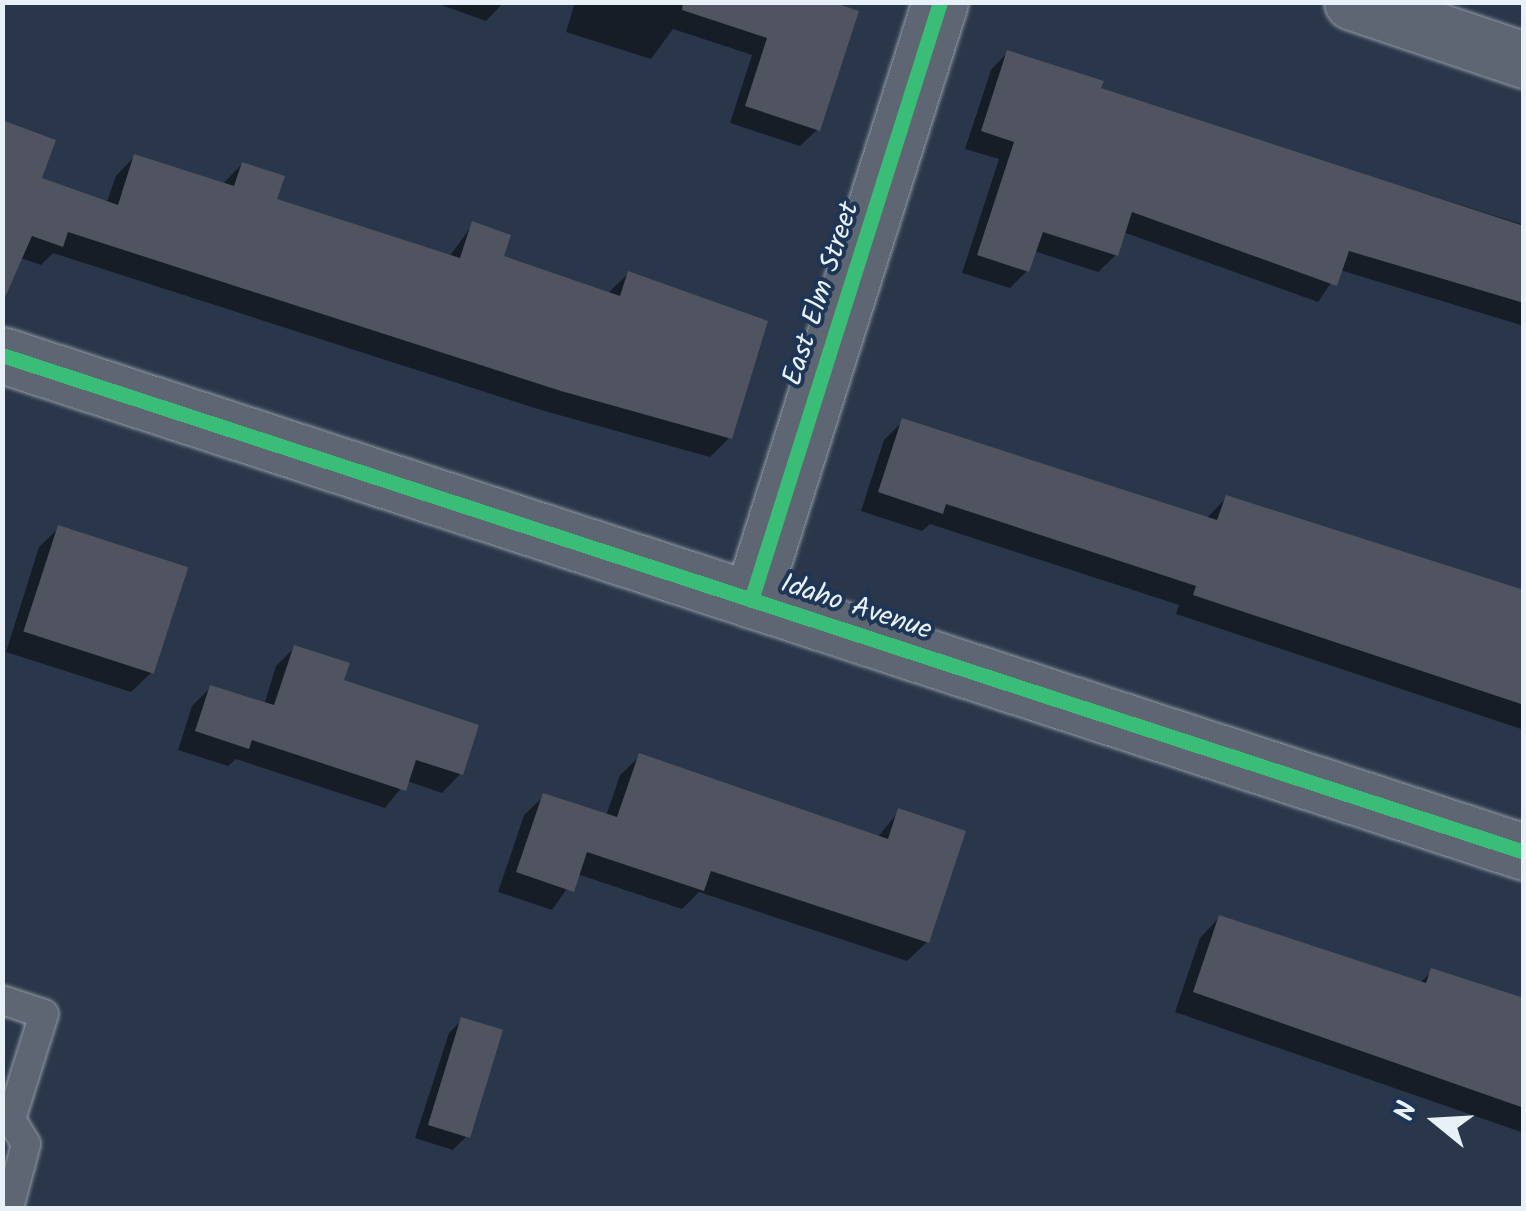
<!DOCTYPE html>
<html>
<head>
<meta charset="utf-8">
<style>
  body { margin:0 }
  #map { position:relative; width:1526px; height:1211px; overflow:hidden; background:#2a374a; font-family:Kalam,sans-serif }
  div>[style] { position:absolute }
  .shadow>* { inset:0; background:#0007 }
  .building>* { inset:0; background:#4f5460; transform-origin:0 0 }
  .roads { filter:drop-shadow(0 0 2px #959da7) drop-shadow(0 0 2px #959da7) }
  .lane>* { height:28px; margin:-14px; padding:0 14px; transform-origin:14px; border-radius:14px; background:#5d6672 }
  .street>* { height:55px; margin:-27.5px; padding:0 27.5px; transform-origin:27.5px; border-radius:27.5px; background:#5d6672 }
  .cycleway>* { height:15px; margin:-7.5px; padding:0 7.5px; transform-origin:7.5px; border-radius:7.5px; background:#3abd76 }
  span { translate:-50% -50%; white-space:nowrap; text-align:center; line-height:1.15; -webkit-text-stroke:8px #1d3557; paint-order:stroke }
  .street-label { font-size:28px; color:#e8f1f8 }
  .frame { position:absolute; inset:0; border:5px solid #e8f1f8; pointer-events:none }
  .north { position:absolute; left:1386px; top:1071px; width:100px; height:100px; -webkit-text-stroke:8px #1d3557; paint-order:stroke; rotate:288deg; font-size:28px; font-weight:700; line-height:40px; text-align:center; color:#e8f1f8 }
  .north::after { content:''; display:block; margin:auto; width:35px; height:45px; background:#e8f1f8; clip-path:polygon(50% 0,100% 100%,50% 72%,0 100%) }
</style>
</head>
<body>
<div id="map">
  <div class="shadow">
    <i style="clip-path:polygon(433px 2px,504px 2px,486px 21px)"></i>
    <i style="clip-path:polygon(575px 2px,823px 2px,818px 129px,800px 146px,730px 123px,752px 55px,673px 29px,651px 59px,566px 32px)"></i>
    <i style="clip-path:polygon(1008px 52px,1098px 90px,1524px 225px,1524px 326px,1340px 270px,1318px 302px,1123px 232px,1116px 255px,1098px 272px,1034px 251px,1027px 271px,1010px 288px,962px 273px,999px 159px,965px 149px,991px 70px)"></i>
    <i style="clip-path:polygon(135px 156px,222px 185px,242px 164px,274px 201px,449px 257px,473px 224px,500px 258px,607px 294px,628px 274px,730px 437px,710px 457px,541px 410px,53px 253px,41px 265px,18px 257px,39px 180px,106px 204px,116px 176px)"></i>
    <i style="clip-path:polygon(903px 421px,1206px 519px,1226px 498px,1524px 620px,1524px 730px,1176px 614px,1179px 605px,930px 524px,922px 531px,861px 511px,884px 440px)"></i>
    <i style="clip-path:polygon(59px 528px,151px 673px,131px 692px,6px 652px,39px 547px)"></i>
    <i style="clip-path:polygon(295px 647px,341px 682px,460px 774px,442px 793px,407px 781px,385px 808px,236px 759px,228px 766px,178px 750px,192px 706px,211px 687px,264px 705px,276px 666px)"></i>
    <i style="clip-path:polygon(640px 756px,877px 838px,899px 811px,927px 942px,907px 961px,699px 892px,682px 909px,577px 874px,552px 910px,498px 892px,524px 815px,544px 796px,606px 816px,620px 775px)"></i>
    <i style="clip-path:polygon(1219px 918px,1419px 984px,1432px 971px,1524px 1002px,1524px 1133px,1175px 1012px,1200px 938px)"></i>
    <i style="clip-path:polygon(462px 1020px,466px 1137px,453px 1150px,415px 1138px,449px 1033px)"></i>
  </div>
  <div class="building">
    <i style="clip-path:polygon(683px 2px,832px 2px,859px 11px,820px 131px,745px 106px,767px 38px,682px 10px)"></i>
    <i style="clip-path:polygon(1007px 50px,1104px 81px,1101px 88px,1524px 226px,1524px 303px,1349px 251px,1337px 286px,1132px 212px,1118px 256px,1043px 232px,1029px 272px,977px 255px,1014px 142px,981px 131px)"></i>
    <i style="clip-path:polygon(2px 120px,56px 140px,42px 178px,118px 205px,134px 154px,234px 186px,242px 162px,285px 176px,277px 199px,460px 258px,472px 221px,511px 235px,504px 256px,620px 296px,628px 271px,768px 321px,732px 439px,561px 391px,68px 232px,63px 247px,32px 236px,2px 304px)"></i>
    <i style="clip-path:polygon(902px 418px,1217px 520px,1226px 495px,1524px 590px,1524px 705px,1193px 595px,1196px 586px,946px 504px,943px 514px,878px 492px)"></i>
    <i style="left:58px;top:525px;width:137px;height:112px;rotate:18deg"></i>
    <i style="clip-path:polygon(294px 645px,350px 663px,344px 680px,479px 725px,463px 775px,416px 760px,406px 791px,252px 740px,249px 749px,195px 731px,210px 685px,274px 705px)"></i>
    <i style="clip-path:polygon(639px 753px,888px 839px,898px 808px,966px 831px,929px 943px,711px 871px,704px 891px,587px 852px,574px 892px,516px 872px,543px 793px,617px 817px)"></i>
    <i style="clip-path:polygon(1219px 915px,1426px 983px,1431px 968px,1524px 998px,1524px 1108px,1193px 992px)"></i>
    <i style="left:461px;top:1017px;width:44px;height:113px;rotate:17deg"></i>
  </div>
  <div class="roads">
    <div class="lane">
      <i style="left:2px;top:1000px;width:44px;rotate:18.4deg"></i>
      <i style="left:44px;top:1014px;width:110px;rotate:107.4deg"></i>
      <i style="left:11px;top:1119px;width:9px;rotate:-162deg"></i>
      <i style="left:9px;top:1208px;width:66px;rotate:-75.1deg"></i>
      <i style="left:26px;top:1144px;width:29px;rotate:-121deg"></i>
    </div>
    <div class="street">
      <i style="left:1352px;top:2px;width:182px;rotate:18.6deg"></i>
      <i style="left:2px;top:355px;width:1601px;rotate:18.08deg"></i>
      <i style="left:751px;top:600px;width:627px;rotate:-72.46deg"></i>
    </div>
  </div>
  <div class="cycleway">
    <i style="left:2px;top:355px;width:1601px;rotate:18.08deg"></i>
    <i style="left:751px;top:600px;width:627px;rotate:-72.46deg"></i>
  </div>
  <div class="street-label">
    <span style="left:822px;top:294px;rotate:-72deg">East Elm Street</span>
    <span style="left:856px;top:608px;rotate:18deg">Idaho Avenue</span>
  </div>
  <div class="frame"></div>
  <div class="north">N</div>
</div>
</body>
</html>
